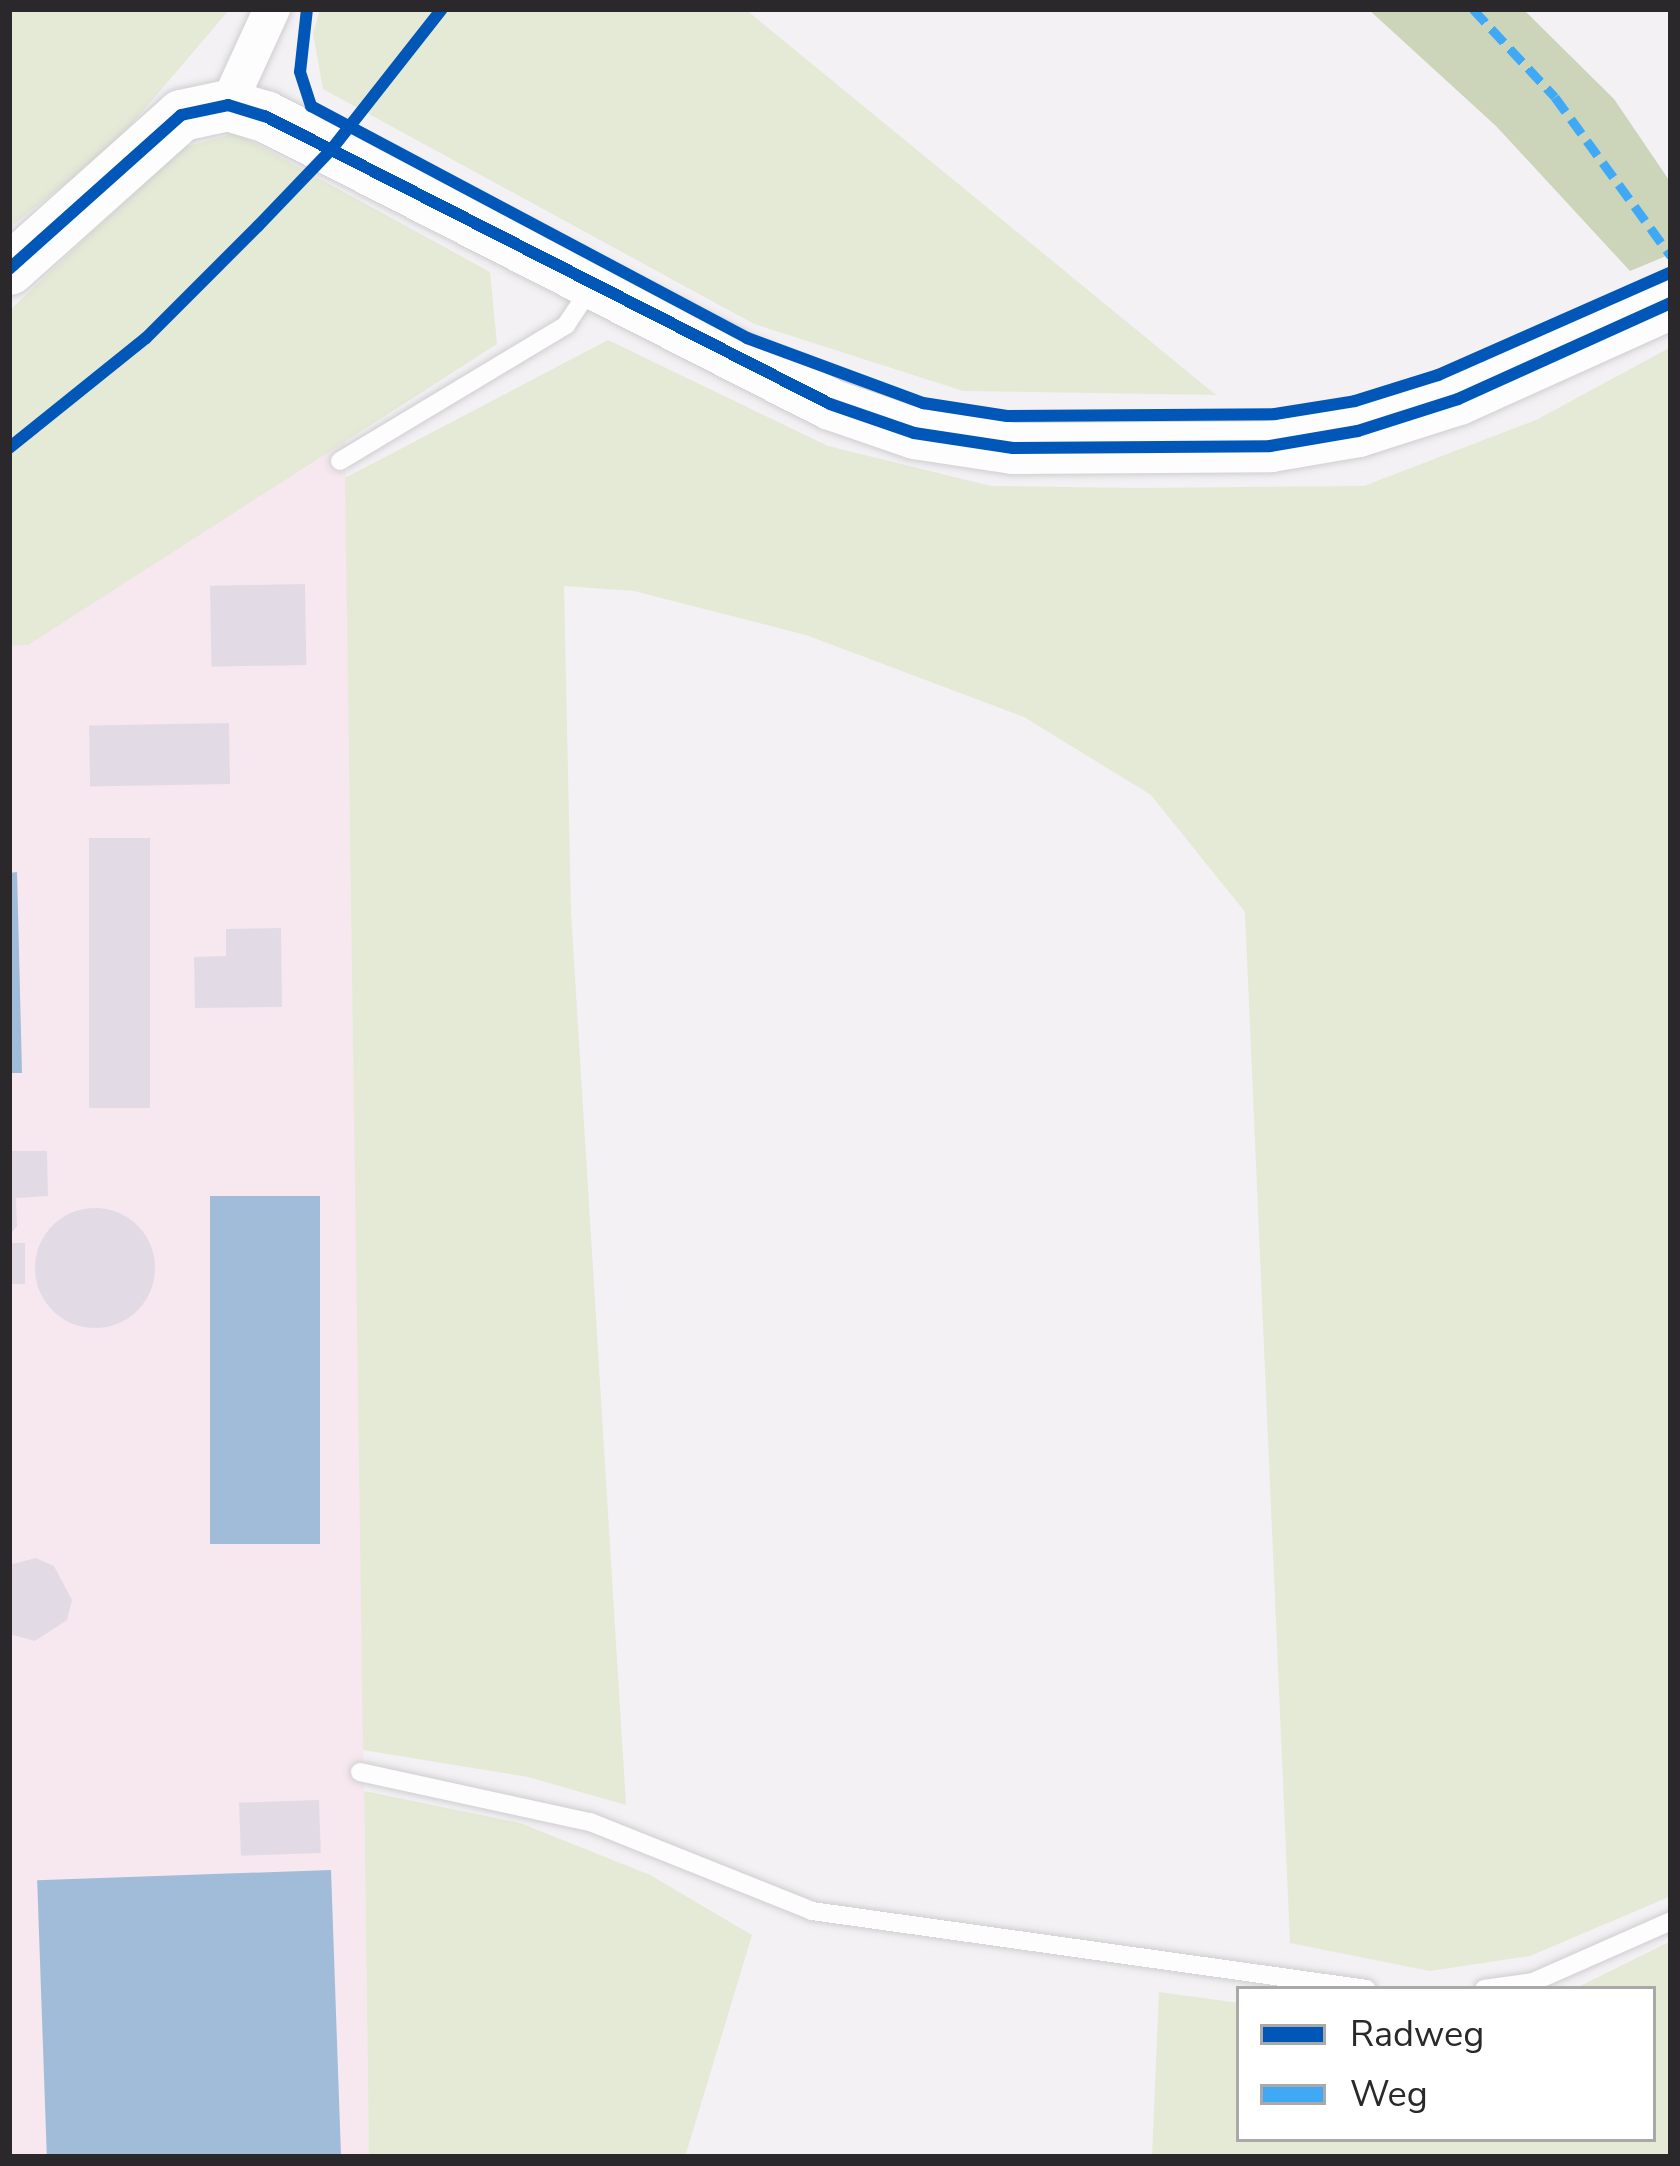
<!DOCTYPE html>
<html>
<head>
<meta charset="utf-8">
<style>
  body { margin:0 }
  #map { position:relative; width:1680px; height:2166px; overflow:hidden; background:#f3f1f4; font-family:"Nunito Sans",sans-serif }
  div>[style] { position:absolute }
  .industrial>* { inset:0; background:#f6e8ee }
  .green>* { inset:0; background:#e4ead6 }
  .forest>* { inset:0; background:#ccd5ba }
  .water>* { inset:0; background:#a0bcd9; transform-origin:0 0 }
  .building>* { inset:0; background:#e2dbe6; transform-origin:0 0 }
  .round { border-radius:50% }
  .roads { filter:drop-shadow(0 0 3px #d0ced0) drop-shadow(0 0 3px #d0ced0) }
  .lane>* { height:18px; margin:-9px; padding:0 9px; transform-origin:9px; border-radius:9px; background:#fdfdfd }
  .street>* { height:36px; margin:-18px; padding:0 18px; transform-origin:18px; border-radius:18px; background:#fdfdfd }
  .secondary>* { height:51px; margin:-25.5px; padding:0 25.5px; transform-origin:25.5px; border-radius:25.5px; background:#fdfdfd }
  .quiet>* { height:9px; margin-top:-4.5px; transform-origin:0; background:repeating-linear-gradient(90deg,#3fa9f5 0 18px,transparent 0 27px) }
  .cycleway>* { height:12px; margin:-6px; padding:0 6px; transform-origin:6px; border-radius:6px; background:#0057b8 }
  span { translate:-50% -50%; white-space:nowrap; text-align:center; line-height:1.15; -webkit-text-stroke:9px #fff; paint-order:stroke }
  .frame { position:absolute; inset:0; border:12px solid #2a282a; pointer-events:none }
  .legend { position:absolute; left:1236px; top:1986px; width:420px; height:156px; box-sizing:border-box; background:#fff; border:3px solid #aaa9aa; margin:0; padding:15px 21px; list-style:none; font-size:36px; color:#2a282a }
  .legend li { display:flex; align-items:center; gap:24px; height:60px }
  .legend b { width:60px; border:3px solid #aaa9aa }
</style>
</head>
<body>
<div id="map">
  <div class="industrial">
    <i style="clip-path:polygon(345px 435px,369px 2157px,9px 2157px,9px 646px,28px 645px)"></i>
  </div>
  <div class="green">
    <i style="clip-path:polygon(9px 9px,230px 9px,112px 147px,9px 228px)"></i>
    <i style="clip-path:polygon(320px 9px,745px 9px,1216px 395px,963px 391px,754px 324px,323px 89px,313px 33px)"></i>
    <i style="clip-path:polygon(236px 133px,490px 272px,497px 344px,28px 645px,9px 646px,9px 311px,181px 148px)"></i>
    <i style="clip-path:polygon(608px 340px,828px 446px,991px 486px,1137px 488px,1364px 486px,1536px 420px,1671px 347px,1671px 1896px,1530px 1956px,1430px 1971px,1290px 1943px,1245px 912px,1151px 795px,1024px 717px,806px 635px,634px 591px,564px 586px,571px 912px,626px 1805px,528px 1777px,363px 1750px,345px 478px)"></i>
    <i style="clip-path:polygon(364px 1791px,520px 1823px,650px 1875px,752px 1935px,685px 2157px,369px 2157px)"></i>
    <i style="clip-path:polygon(1671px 1941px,1671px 2157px,1152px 2157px,1159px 1992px,1239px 2003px,1239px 2139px,1653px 2139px,1653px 1989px,1574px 1989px)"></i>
  </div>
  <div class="forest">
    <i style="clip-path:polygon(1368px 9px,1523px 9px,1614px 99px,1671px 183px,1671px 254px,1630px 271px,1496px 126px)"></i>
  </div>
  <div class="water">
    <i style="clip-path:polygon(17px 872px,22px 1073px,9px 1073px,9px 873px)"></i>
    <i style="left:210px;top:1196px;width:110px;height:348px"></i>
    <i style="left:331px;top:1870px;width:287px;height:294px;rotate:88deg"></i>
  </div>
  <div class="building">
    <i style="left:305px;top:584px;width:81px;height:95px;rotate:89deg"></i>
    <i style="left:229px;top:723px;width:61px;height:140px;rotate:89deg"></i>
    <i style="left:89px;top:838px;width:61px;height:270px"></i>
    <i style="clip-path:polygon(281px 928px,282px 1007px,195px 1008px,194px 957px,226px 956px,226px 929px)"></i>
    <i style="clip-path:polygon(9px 1151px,47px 1151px,48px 1196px,16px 1198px,17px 1226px,9px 1236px)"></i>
    <i class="round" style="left:35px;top:1208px;width:120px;height:120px"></i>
    <i style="left:9px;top:1243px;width:16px;height:41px"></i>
    <i style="clip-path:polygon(36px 1558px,54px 1566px,72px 1600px,67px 1620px,35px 1641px,9px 1634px,9px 1565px)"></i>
    <i style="left:319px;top:1800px;width:53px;height:80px;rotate:88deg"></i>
  </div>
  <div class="roads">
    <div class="lane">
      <i style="left:340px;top:461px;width:264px;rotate:-31deg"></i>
      <i style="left:566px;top:325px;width:43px;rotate:-56.3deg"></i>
      <i style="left:360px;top:1772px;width:235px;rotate:12.3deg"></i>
      <i style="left:590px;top:1822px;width:239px;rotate:21.8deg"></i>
      <i style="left:812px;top:1911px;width:560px;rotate:8deg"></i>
      <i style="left:1484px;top:1989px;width:49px;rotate:-8.1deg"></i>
      <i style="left:1533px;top:1982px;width:151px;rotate:-23.8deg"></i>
    </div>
    <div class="street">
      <i style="left:228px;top:105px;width:106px;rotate:-65.4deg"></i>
    </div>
    <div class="secondary">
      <i style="left:9px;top:269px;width:231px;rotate:-41.8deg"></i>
      <i style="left:181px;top:115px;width:48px;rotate:-12deg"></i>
      <i style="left:228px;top:105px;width:39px;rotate:17deg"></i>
      <i style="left:265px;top:116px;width:634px;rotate:27.01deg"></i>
      <i style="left:830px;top:404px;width:89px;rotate:19deg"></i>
      <i style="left:914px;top:433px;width:100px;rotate:8.6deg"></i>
      <i style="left:1013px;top:448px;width:257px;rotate:-0.4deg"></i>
      <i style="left:1270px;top:446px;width:89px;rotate:-9.7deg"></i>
      <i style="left:1358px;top:431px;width:105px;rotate:-17.7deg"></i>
      <i style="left:1458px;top:399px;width:234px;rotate:-24.3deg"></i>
    </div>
  </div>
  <div class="quiet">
    <i style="left:1473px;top:9px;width:120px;rotate:47deg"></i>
    <i style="left:1555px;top:97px;width:197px;rotate:53.9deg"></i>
  </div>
  <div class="cycleway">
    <i style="left:307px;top:9px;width:63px;rotate:96.3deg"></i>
    <i style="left:300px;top:72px;width:36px;rotate:72deg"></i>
    <i style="left:311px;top:106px;width:494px;rotate:28deg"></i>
    <i style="left:747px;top:338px;width:188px;rotate:20.3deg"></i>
    <i style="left:923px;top:403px;width:85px;rotate:8.8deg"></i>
    <i style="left:1007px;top:416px;width:268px;rotate:-0.4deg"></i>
    <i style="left:1275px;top:414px;width:81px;rotate:-9.2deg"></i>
    <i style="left:1355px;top:401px;width:87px;rotate:-17.4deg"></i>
    <i style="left:1438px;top:375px;width:255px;rotate:-23.8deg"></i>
    <i style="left:9px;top:269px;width:231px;rotate:-41.8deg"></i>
    <i style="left:181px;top:115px;width:48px;rotate:-12deg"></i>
    <i style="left:228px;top:105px;width:39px;rotate:17deg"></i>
    <i style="left:265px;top:116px;width:634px;rotate:27.01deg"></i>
    <i style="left:830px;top:404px;width:89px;rotate:19deg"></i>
    <i style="left:914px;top:433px;width:100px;rotate:8.6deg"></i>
    <i style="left:1013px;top:448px;width:257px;rotate:-0.4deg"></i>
    <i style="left:1270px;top:446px;width:89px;rotate:-9.7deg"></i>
    <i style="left:1358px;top:431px;width:105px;rotate:-17.7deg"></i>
    <i style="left:1458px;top:399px;width:234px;rotate:-24.3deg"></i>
    <i style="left:9px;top:448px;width:176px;rotate:-38.8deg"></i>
    <i style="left:146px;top:338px;width:158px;rotate:-45deg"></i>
    <i style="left:258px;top:226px;width:105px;rotate:-46.2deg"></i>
    <i style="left:331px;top:150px;width:179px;rotate:-51.8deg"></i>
  </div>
  <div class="frame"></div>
  <ul class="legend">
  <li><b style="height:15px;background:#0057b8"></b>Radweg</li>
  <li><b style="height:15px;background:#3fa9f5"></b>Weg</li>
  </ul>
</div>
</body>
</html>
